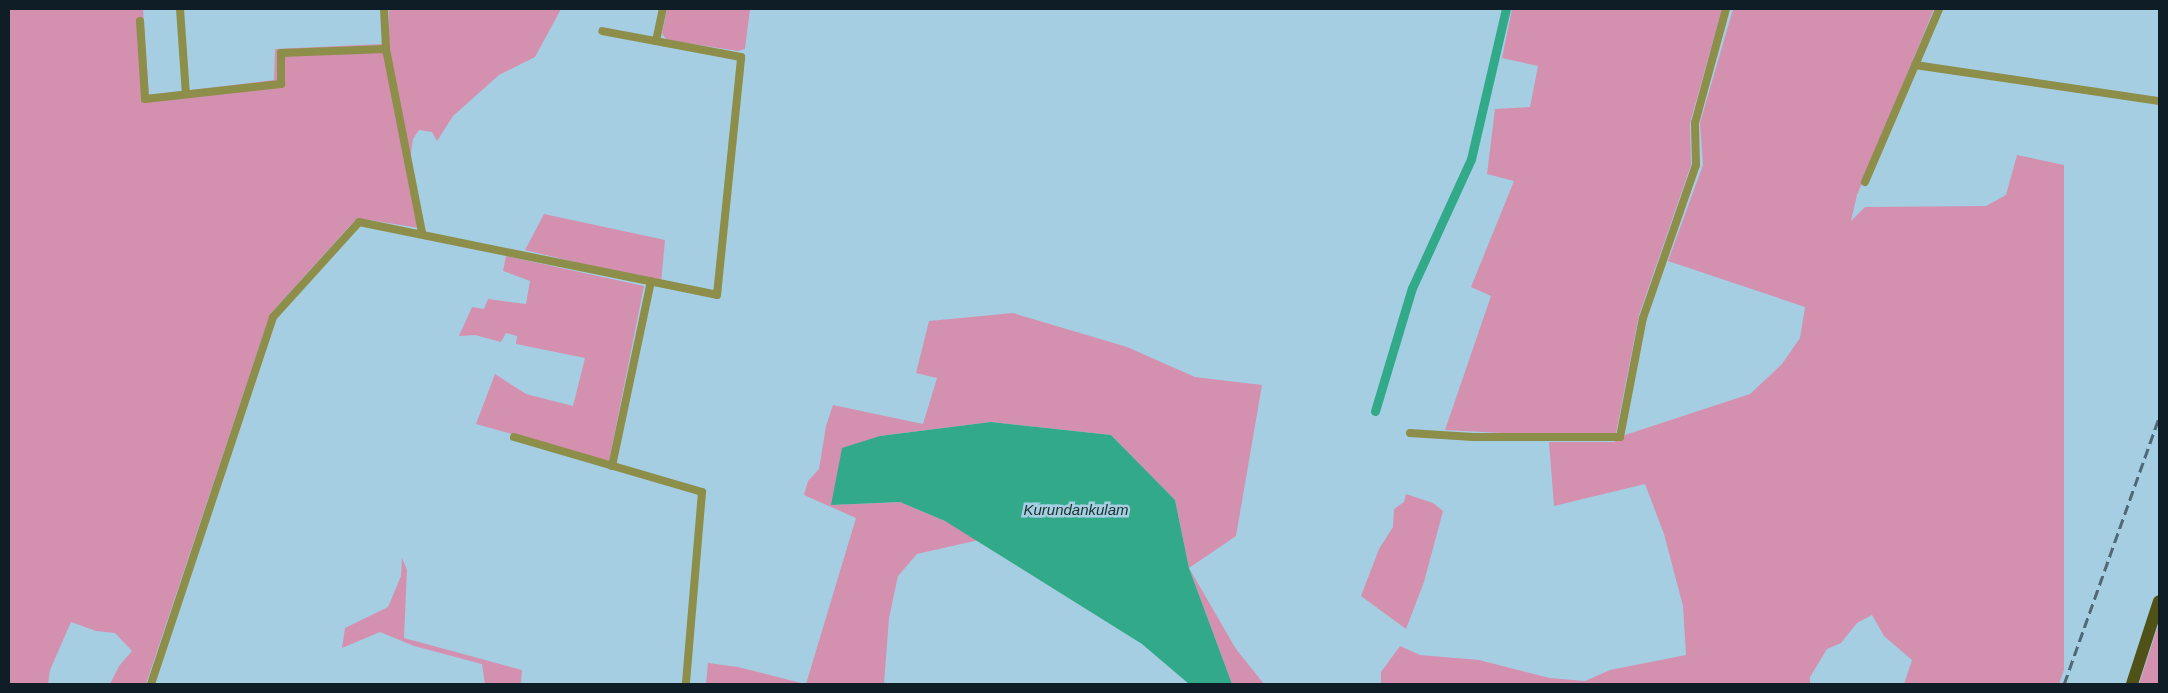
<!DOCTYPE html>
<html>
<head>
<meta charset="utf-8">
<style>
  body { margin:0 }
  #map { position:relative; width:2168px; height:693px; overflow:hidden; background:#a5cee2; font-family:Helvetica,sans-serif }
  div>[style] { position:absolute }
  .green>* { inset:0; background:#d391af }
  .water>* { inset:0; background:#32aa89 }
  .canal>* { height:9px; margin:-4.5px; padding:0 4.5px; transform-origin:4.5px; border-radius:4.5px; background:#32aa89 }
  .minor>* { height:8px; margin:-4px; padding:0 4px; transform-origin:4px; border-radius:4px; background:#8d8e49 }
  .trunk>* { height:12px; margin:-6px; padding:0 6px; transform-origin:6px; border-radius:6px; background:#505117 }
  .rail>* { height:2.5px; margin-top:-1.25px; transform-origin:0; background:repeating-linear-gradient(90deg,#4e6875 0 10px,transparent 0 15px) }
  span { translate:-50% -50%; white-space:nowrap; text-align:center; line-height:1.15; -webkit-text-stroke:5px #a5cee2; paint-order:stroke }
  .water-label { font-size:15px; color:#193229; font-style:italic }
  .frame { position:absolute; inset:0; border:10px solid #0f1e26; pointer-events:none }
</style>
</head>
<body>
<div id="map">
  <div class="green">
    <i style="clip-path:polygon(9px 9px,143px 9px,149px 95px,274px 80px,275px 49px,382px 44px,419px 228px,357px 218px,270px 314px,146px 684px,110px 684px,119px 666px,132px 651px,115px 633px,96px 631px,71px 622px,50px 670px,48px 684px,9px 684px)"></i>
    <i style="clip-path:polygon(389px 9px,561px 9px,535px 57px,499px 75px,453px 116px,437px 141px,432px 132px,419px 130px,413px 139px,410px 159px,389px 48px)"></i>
    <i style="clip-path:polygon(667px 9px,750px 9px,745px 49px,738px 51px,667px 40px,662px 34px)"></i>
    <i style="clip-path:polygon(1512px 9px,1722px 9px,1690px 123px,1691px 165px,1639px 315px,1616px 433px,1539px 435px,1445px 430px,1491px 296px,1471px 287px,1514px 181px,1487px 174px,1495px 109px,1530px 107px,1538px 66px,1502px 58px)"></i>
    <i style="clip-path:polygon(1733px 9px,1934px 9px,1857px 195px,1851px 221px,1865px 207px,1986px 206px,2006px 195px,2017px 155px,2064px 165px,2064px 670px,2059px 684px,1904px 684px,1912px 660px,1884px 636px,1872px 615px,1857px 623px,1841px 643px,1827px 649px,1810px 677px,1810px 684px,1381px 684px,1381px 672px,1400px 646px,1420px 655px,1479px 660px,1550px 678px,1585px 681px,1610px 670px,1686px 655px,1683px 606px,1664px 534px,1645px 484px,1554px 506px,1549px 442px,1614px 442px,1625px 435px,1750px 394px,1782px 364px,1800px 338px,1805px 307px,1668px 261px,1703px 165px,1700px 123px)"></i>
    <i style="clip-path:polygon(544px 214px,665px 240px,661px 283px,525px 250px)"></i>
    <i style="clip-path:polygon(506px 256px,644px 286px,609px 461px,476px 424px,495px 374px,526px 394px,573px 406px,585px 358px,516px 344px,517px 336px,506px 333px,501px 342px,475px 335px,459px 336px,472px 307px,484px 309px,488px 299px,526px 304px,530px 281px,503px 271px)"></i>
    <i style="clip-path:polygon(1013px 313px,1127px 347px,1195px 377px,1262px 385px,1236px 536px,1189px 568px,1236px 649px,1264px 684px,1232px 684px,1189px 568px,1175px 500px,1111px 435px,991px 422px,880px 436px,831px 505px,900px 502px,945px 521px,979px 540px,917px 554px,898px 576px,889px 618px,884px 684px,806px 684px,856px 518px,804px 495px,808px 481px,819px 469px,826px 426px,833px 405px,923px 424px,937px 378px,916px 373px,929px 321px)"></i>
    <i style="clip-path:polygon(1406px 494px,1433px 503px,1443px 511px,1424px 582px,1406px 629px,1361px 596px,1379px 549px,1393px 527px,1394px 509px,1404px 502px)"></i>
    <i style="clip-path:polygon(402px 558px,407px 570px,404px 638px,522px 670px,521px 684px,485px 684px,482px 664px,414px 646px,380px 632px,342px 648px,345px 628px,388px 607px,401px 576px)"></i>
    <i style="clip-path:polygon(2159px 623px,2159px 684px,2139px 684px)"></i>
    <i style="clip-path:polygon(708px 663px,738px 667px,805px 684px,706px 684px)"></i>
  </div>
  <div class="water">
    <i style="clip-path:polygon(991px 422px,1111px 435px,1175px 500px,1189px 568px,1232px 684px,1189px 684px,1142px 644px,945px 521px,900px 502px,831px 505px,842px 448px,880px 436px)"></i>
  </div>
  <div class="canal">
    <i style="left:1375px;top:411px;width:128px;rotate:-73.3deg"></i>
    <i style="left:1412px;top:288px;width:142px;rotate:-65.4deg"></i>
    <i style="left:1471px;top:159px;width:154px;rotate:-76.9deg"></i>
  </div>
  <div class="minor">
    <i style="left:180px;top:9px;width:85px;rotate:86deg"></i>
    <i style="left:384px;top:9px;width:40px;rotate:87.1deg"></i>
    <i style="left:386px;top:49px;width:187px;rotate:78.9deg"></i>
    <i style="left:140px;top:21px;width:78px;rotate:86.3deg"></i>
    <i style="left:145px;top:99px;width:137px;rotate:-6.3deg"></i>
    <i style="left:281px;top:84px;width:31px;rotate:-90deg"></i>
    <i style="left:281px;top:53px;width:105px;rotate:-2.2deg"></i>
    <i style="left:656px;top:41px;width:33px;rotate:-78deg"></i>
    <i style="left:1915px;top:65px;width:247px;rotate:8.4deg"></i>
    <i style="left:1865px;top:182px;width:188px;rotate:-66.8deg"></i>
    <i style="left:1410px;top:433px;width:63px;rotate:3.6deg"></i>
    <i style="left:1473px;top:437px;width:147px"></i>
    <i style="left:1620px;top:437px;width:121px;rotate:-79.1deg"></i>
    <i style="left:1643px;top:318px;width:162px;rotate:-70.9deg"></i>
    <i style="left:1696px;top:165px;width:42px;rotate:-91.4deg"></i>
    <i style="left:1695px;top:123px;width:118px;rotate:-74.8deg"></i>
    <i style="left:514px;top:437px;width:196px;rotate:16.3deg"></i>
    <i style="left:702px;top:492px;width:193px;rotate:94.8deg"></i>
    <i style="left:612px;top:466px;width:189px;rotate:-78.1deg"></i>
    <i style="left:151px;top:684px;width:387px;rotate:-71.6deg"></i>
    <i style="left:273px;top:317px;width:128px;rotate:-47.8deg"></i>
    <i style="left:359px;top:222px;width:365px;rotate:11.5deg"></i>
    <i style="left:717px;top:295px;width:239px;rotate:-84.2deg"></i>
    <i style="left:741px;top:57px;width:141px;rotate:-169.4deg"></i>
  </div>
  <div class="trunk">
    <i style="left:2132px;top:684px;width:87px;rotate:-72deg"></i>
  </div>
  <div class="rail">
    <i style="left:2064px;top:684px;width:283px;rotate:-70.4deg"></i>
  </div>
  <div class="water-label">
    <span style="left:1076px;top:510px">Kurundankulam</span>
  </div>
  <div class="frame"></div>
</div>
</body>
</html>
